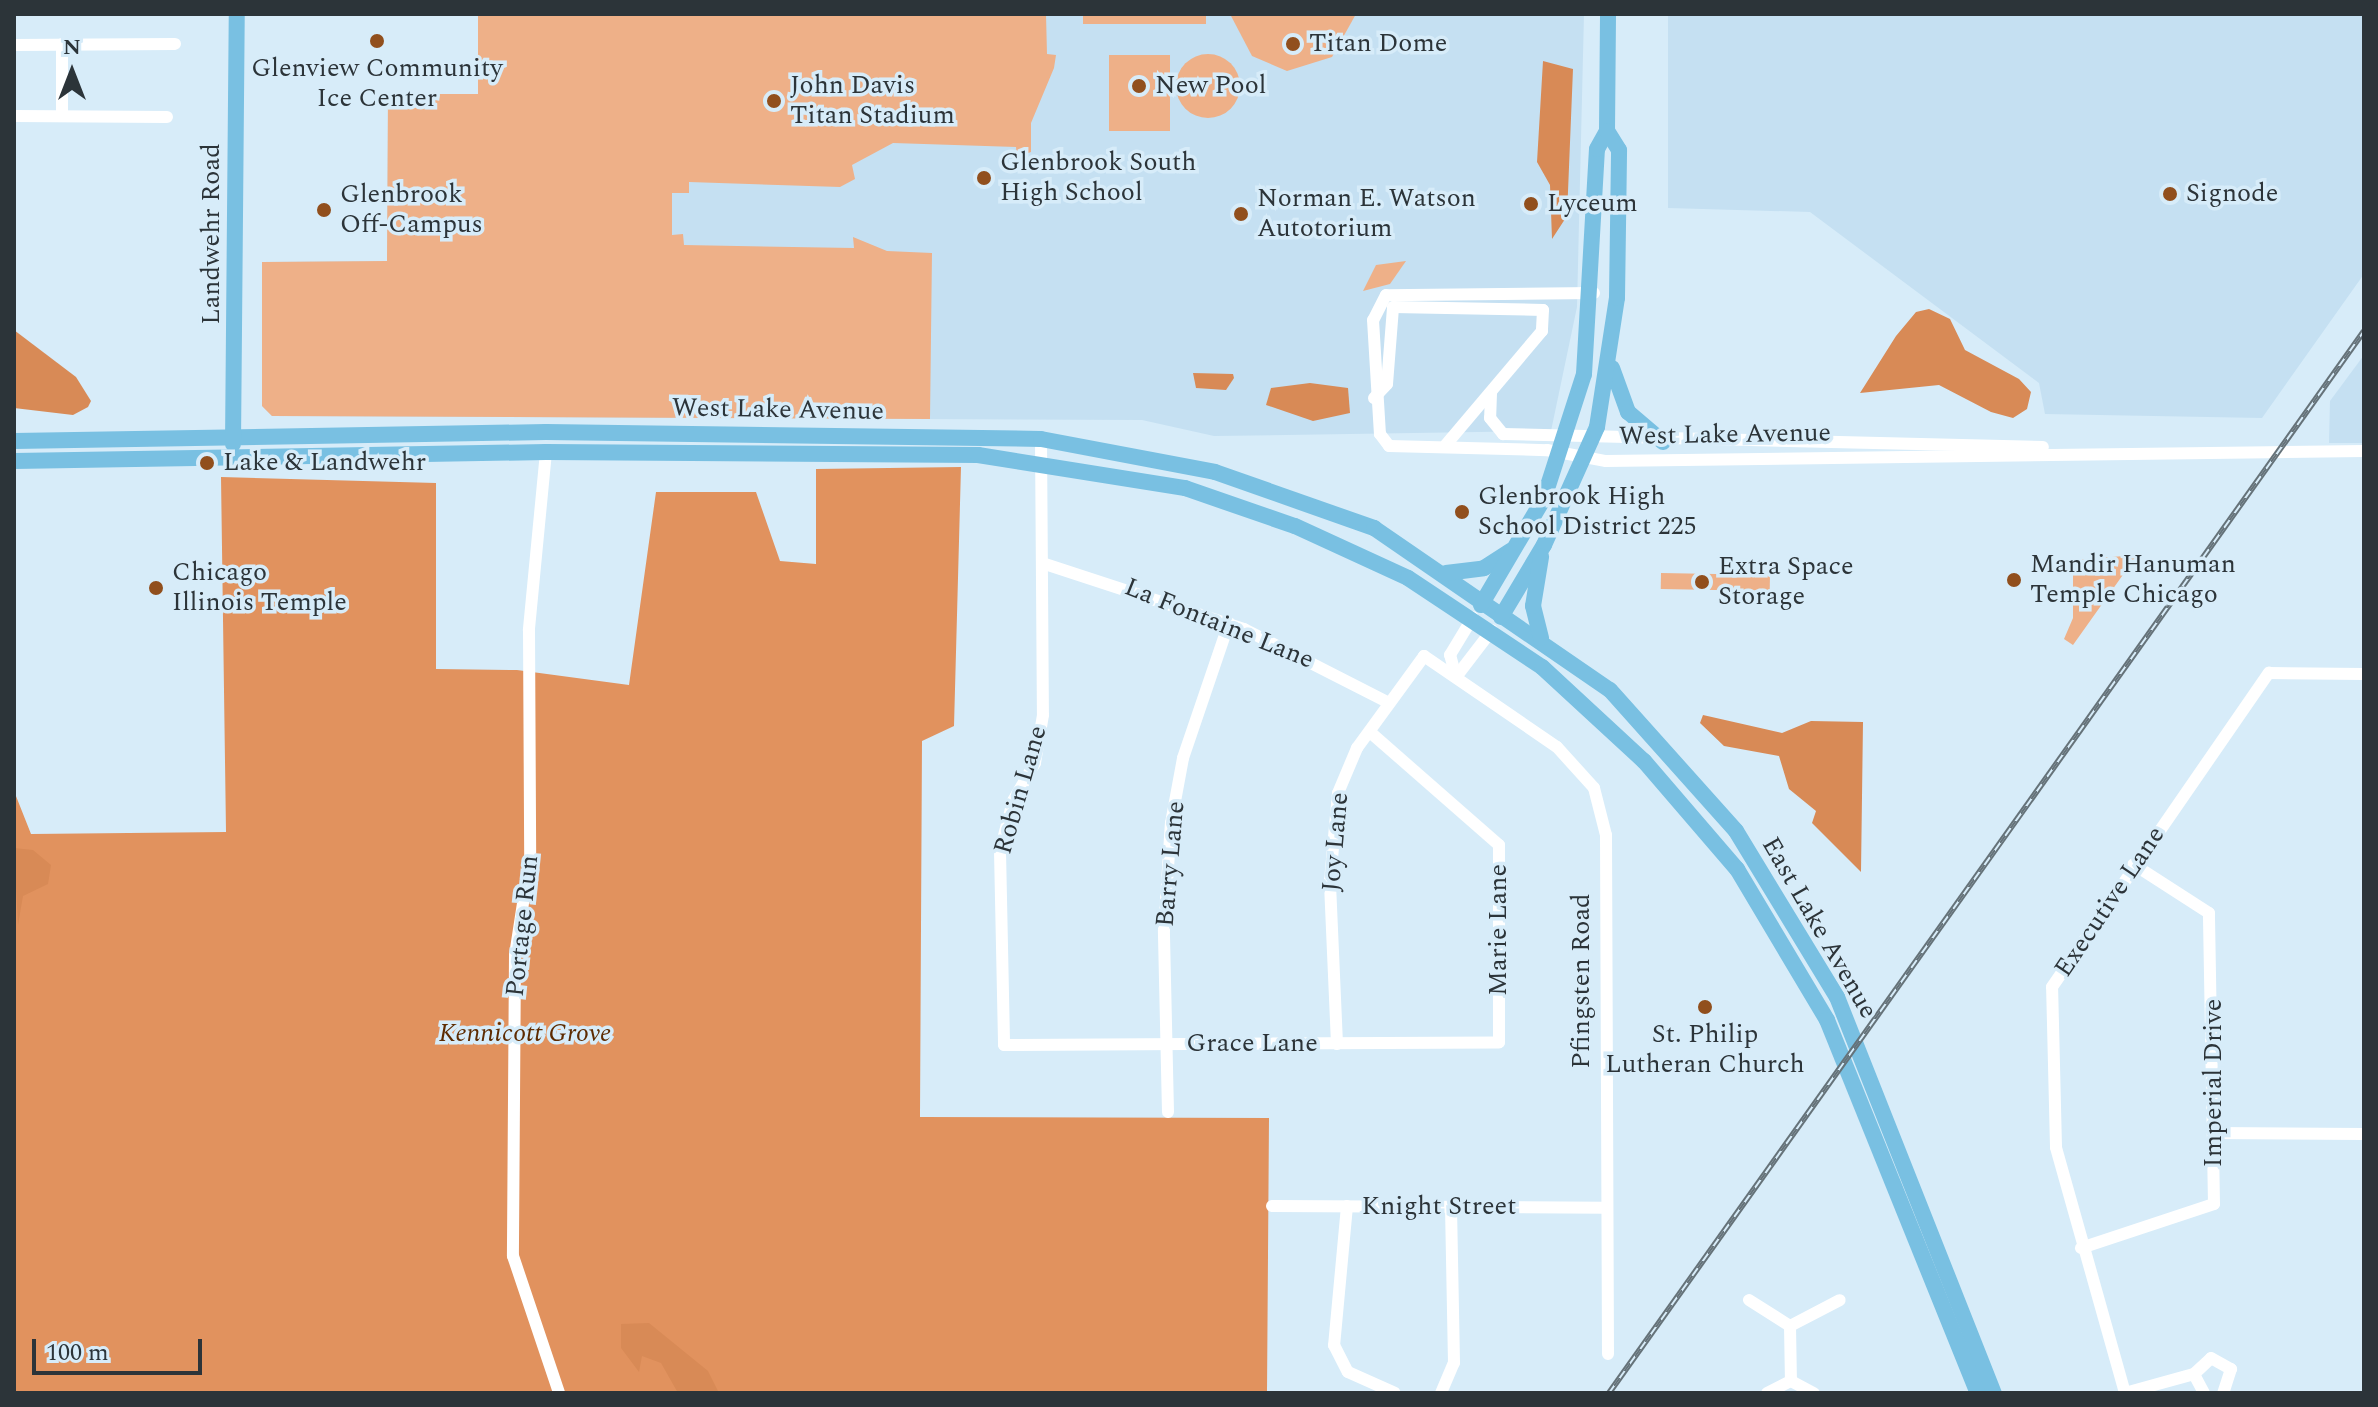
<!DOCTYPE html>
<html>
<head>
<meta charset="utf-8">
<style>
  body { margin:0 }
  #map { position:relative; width:2378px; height:1407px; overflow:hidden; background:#d7ecf9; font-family:Spectral,serif }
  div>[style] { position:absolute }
  .built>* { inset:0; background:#c5e0f2 }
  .green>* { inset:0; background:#eeb088; transform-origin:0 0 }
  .round { border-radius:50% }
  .forest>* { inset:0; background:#e1925e }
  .water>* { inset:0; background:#d88a56 }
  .minor>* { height:12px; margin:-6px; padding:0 6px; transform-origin:6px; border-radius:6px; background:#fff }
  .major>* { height:16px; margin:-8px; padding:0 8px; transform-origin:8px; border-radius:8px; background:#79c0e2 }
  .rail>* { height:6px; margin-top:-3px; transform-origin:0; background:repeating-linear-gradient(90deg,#d7ecf9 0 9px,#657279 0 18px); box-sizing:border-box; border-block:2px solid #657279 }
  .dots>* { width:22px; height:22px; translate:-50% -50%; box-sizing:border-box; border:4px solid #d7ecf9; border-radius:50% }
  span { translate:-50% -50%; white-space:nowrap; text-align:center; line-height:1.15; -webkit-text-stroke:7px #d7ecf9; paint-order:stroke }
  .poi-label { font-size:26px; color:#2c3439 }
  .left { translate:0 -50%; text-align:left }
  .street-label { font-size:26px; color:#2c3439 }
  .park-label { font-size:26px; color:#5d2b01; font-style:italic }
  .frame { position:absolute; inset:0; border:16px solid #2c3439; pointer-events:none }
  .north { position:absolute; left:32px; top:32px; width:80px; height:80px; -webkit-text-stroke:6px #d7ecf9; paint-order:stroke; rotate:0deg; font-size:22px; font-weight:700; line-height:32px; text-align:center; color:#2c3439 }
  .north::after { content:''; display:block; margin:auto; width:28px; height:36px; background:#2c3439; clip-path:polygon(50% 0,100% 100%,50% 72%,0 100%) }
  .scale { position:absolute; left:32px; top:1339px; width:170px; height:36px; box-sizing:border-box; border:4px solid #2c3439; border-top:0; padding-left:10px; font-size:24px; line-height:28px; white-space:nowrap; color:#2c3439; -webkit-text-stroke:6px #d7ecf9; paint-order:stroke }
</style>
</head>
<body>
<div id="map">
  <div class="built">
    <i style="clip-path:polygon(478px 14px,1584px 14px,1577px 307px,1551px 431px,1214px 436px,1142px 420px,272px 416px,262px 406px,262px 262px,387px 261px,388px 94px,478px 94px)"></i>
    <i style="clip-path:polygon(1668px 14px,2364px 14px,2364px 274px,2262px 418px,2045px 414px,2039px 383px,1810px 212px,1668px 208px)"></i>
    <i style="clip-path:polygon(2364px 355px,2364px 443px,2329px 443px,2330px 401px)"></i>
  </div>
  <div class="green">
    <i style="clip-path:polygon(478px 14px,1046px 14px,1047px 54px,1056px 55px,1054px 68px,1031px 123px,1031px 152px,1017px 157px,1016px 147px,893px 143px,852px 165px,855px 179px,840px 187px,689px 182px,689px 193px,672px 193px,672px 235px,683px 234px,684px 245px,854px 248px,853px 237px,887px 251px,932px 253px,930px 419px,272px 416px,262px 406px,262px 262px,387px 261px,388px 94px,478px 94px)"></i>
    <i style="left:1083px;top:14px;width:123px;height:10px"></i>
    <i style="clip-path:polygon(1230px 14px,1356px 14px,1332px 57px,1287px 71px,1252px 56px)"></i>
    <i class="round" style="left:1176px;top:54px;width:64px;height:64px"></i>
    <i style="left:1109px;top:55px;width:61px;height:76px"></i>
    <i style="clip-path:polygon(1406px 261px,1390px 284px,1363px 291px,1376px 265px)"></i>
    <i style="clip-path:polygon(2137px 555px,2073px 645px,2064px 639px,2073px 618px,2073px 560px)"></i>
    <i style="left:1661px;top:573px;width:109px;height:16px;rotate:1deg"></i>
  </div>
  <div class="forest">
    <i style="clip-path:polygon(961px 467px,954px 726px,922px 741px,920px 1117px,1269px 1118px,1267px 1393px,14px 1393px,14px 791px,31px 834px,226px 832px,221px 477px,436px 483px,436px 669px,517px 670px,629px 685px,656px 492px,756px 492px,780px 561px,816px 564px,816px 469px)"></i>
  </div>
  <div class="water">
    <i style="clip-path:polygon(1543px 61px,1573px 69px,1567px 216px,1552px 239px,1550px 185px,1537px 162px)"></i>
    <i style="clip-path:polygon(1929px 309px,1950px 319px,1965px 350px,2019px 379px,2031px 392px,2027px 409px,2013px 418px,1991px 412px,1939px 385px,1860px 393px,1896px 336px,1916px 312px)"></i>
    <i style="clip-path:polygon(14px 330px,76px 377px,91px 401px,88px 407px,73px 415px,14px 408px)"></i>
    <i style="clip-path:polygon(1193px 373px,1233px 374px,1234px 378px,1226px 390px,1196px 388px)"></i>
    <i style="clip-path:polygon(1310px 383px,1348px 388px,1350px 413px,1313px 421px,1266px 405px,1271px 388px)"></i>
    <i style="clip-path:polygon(1703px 715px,1782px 733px,1811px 721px,1863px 722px,1861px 872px,1812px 823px,1816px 811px,1789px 789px,1779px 756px,1724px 746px,1700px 723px)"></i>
    <i style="clip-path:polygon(14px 848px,33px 850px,51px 865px,48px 884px,23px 896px,18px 925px)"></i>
    <i style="clip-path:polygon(649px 1323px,708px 1371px,719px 1393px,678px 1393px,661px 1363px,642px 1356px,639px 1372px,621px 1348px,621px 1324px)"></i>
  </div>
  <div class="minor">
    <i style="left:62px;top:44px;width:72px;rotate:90deg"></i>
    <i style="left:14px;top:45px;width:161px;rotate:-0.4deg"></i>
    <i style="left:14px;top:116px;width:153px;rotate:0.4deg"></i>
    <i style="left:1594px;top:293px;width:208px;rotate:179.4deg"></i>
    <i style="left:1386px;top:295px;width:28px;rotate:117deg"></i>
    <i style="left:1373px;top:320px;width:114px;rotate:86.5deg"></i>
    <i style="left:1380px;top:434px;width:15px;rotate:53deg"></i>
    <i style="left:1389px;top:446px;width:158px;rotate:1.5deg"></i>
    <i style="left:1547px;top:450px;width:60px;rotate:10.6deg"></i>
    <i style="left:1606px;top:461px;width:758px;rotate:-0.76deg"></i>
    <i style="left:1491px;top:393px;width:25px;rotate:92deg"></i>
    <i style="left:1490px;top:418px;width:21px;rotate:51deg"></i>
    <i style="left:1503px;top:434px;width:540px;rotate:1.38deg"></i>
    <i style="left:1374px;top:398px;width:19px;rotate:-47deg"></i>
    <i style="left:1387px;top:384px;width:77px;rotate:-85.5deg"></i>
    <i style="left:1393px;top:307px;width:150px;rotate:1.1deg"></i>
    <i style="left:1543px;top:310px;width:21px;rotate:93deg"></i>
    <i style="left:1542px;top:331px;width:152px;rotate:130.2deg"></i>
    <i style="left:1041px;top:439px;width:276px;rotate:89.6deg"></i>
    <i style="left:1043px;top:715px;width:49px;rotate:99.5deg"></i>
    <i style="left:1035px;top:763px;width:44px;rotate:120.1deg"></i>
    <i style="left:1013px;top:801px;width:52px;rotate:104.6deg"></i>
    <i style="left:1000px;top:851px;width:194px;rotate:88.8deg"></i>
    <i style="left:1004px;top:1045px;width:495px;rotate:-0.3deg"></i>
    <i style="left:1499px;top:1042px;width:197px;rotate:-90deg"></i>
    <i style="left:1499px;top:845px;width:171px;rotate:-138.8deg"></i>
    <i style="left:546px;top:452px;width:179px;rotate:95.5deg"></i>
    <i style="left:529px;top:630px;width:228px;rotate:89.7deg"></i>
    <i style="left:530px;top:858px;width:98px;rotate:98.8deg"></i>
    <i style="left:515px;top:955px;width:301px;rotate:90.4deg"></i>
    <i style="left:513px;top:1256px;width:145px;rotate:71.4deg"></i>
    <i style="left:1042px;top:563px;width:213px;rotate:18.1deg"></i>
    <i style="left:1244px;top:629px;width:163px;rotate:27deg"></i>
    <i style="left:1456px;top:677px;width:23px;rotate:-105deg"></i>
    <i style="left:1450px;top:655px;width:44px;rotate:-58.8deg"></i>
    <i style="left:1456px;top:677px;width:59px;rotate:-52.5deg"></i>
    <i style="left:1337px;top:1044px;width:163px;rotate:-92.5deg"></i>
    <i style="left:1330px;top:881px;width:88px;rotate:-84.8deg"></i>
    <i style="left:1338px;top:793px;width:49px;rotate:-67.1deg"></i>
    <i style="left:1357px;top:748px;width:114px;rotate:-53.9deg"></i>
    <i style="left:1424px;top:656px;width:161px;rotate:34.4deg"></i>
    <i style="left:1557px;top:747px;width:55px;rotate:47.9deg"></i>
    <i style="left:1594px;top:788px;width:49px;rotate:75.7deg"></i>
    <i style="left:1606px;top:835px;width:519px;rotate:89.78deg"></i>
    <i style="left:1168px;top:1112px;width:182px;rotate:-91.3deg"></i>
    <i style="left:1164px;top:930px;width:107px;rotate:-86.3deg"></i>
    <i style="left:1171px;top:823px;width:66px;rotate:-79.5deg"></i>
    <i style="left:1183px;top:758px;width:143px;rotate:-71.2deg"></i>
    <i style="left:2214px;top:1133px;width:150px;rotate:0.4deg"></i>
    <i style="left:1272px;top:1206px;width:334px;rotate:0.3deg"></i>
    <i style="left:1347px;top:1206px;width:140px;rotate:95.3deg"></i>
    <i style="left:1334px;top:1345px;width:30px;rotate:63deg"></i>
    <i style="left:1348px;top:1372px;width:51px;rotate:24.1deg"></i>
    <i style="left:2081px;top:1248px;width:140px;rotate:-18.3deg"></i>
    <i style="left:2214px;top:1204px;width:291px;rotate:-91deg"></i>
    <i style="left:2209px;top:913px;width:90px;rotate:-147.2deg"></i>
    <i style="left:1749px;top:1300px;width:49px;rotate:32.4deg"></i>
    <i style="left:1790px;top:1326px;width:55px;rotate:89deg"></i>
    <i style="left:1790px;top:1326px;width:56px;rotate:-27.5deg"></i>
    <i style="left:1441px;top:1393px;width:33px;rotate:-67deg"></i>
    <i style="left:1454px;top:1363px;width:157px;rotate:-91.1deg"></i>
    <i style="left:1767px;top:1393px;width:27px;rotate:-27deg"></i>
    <i style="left:1791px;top:1381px;width:26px;rotate:28deg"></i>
    <i style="left:2125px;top:1393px;width:255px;rotate:-105.7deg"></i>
    <i style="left:2056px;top:1147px;width:160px;rotate:-91.4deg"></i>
    <i style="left:2052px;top:987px;width:382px;rotate:-55.4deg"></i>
    <i style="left:2269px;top:673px;width:95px;rotate:0.6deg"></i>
    <i style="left:2125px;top:1393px;width:72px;rotate:-15.4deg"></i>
    <i style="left:2204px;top:1393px;width:21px;rotate:-118deg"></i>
    <i style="left:2194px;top:1374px;width:23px;rotate:-43deg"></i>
    <i style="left:2211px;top:1358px;width:23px;rotate:29deg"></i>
    <i style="left:2231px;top:1369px;width:25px;rotate:108deg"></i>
  </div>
  <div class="major">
    <i style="left:1612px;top:368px;width:47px;rotate:70deg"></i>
    <i style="left:1628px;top:412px;width:46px;rotate:40.6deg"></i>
    <i style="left:14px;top:441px;width:532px;rotate:-0.97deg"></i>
    <i style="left:546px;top:432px;width:495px;rotate:0.8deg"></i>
    <i style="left:1041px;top:439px;width:177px;rotate:10.7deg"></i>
    <i style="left:1215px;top:472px;width:169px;rotate:19.4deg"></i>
    <i style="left:1374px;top:528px;width:286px;rotate:34.5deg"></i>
    <i style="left:1610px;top:690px;width:189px;rotate:48.2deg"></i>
    <i style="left:1736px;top:831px;width:194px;rotate:58.7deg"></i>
    <i style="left:1837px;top:997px;width:426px;rotate:68.4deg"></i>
    <i style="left:233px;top:444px;width:430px;rotate:-89.5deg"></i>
    <i style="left:14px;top:461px;width:532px;rotate:-0.97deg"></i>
    <i style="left:546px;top:452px;width:432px;rotate:0.4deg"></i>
    <i style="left:978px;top:455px;width:210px;rotate:9.1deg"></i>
    <i style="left:1185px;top:488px;width:116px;rotate:19.1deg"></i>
    <i style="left:1295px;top:526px;width:124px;rotate:24.7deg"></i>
    <i style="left:1408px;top:578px;width:161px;rotate:33.6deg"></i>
    <i style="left:1542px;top:667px;width:139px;rotate:42.7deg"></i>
    <i style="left:1644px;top:761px;width:143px;rotate:49.3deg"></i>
    <i style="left:1737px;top:869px;width:176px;rotate:59.2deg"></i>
    <i style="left:1827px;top:1020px;width:402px;rotate:68deg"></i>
    <i style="left:1446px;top:573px;width:38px;rotate:-7deg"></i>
    <i style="left:1484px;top:568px;width:31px;rotate:-33deg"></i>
    <i style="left:1481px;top:605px;width:124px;rotate:-59.5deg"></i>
    <i style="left:1544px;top:498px;width:130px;rotate:-72.1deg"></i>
    <i style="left:1584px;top:374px;width:225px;rotate:-86.7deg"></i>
    <i style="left:1597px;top:149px;width:21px;rotate:-61deg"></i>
    <i style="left:1607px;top:131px;width:117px;rotate:-89.5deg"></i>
    <i style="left:1501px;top:617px;width:84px;rotate:-59.2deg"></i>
    <i style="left:1544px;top:545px;width:129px;rotate:-65.8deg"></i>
    <i style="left:1597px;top:427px;width:131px;rotate:-81.2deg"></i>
    <i style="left:1617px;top:298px;width:148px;rotate:-89.2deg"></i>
    <i style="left:1619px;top:150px;width:22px;rotate:-122deg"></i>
    <i style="left:1541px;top:638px;width:33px;rotate:-104deg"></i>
    <i style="left:1533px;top:606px;width:50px;rotate:-80.7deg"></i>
  </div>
  <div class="rail">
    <i style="left:1609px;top:1393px;width:1303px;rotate:-54.59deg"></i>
  </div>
  <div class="dots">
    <i style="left:377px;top:41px;background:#914f1d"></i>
    <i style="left:1293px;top:44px;background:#914f1d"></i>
    <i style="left:1139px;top:86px;background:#914f1d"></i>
    <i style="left:774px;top:101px;background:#914f1d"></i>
    <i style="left:984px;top:178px;background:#914f1d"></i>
    <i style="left:2170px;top:194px;background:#914f1d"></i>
    <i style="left:1531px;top:204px;background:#914f1d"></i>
    <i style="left:324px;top:210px;background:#914f1d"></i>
    <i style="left:1241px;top:214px;background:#914f1d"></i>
    <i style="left:207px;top:463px;background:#914f1d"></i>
    <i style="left:1462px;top:512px;background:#914f1d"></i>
    <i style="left:2014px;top:580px;background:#914f1d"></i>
    <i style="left:1702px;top:582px;background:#914f1d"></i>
    <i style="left:156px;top:588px;background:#914f1d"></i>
    <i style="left:1705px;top:1007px;background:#914f1d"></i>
  </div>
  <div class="poi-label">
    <span class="left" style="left:1309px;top:44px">Titan Dome</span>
    <span style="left:377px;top:84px">Glenview Community<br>Ice Center</span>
    <span class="left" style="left:790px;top:101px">John Davis<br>Titan Stadium</span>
    <span class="left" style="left:1155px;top:86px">New Pool</span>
    <span class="left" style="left:1000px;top:178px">Glenbrook South<br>High School</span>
    <span class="left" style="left:2186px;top:194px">Signode</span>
    <span class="left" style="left:340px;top:210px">Glenbrook<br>Off-Campus</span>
    <span class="left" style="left:1257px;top:214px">Norman E. Watson<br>Autotorium</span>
    <span class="left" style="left:1547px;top:204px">Lyceum</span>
    <span class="left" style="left:223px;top:463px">Lake &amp; Landwehr</span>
    <span class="left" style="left:1478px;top:512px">Glenbrook High<br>School District 225</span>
    <span class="left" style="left:2030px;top:580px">Mandir Hanuman<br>Temple Chicago</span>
    <span class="left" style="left:1718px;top:582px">Extra Space<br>Storage</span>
    <span class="left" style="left:172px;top:588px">Chicago<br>Illinois Temple</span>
    <span style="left:1705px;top:1050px">St. Philip<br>Lutheran Church</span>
  </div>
  <div class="street-label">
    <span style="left:212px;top:234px;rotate:-90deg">Landwehr Road</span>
    <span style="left:778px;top:410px;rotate:1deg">West Lake Avenue</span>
    <span style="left:1725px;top:435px;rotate:-1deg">West Lake Avenue</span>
    <span style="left:1219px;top:624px;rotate:22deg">La Fontaine Lane</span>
    <span style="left:1021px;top:790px;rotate:-74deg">Robin Lane</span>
    <span style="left:1336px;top:842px;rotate:-85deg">Joy Lane</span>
    <span style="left:1171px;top:864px;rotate:-85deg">Barry Lane</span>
    <span style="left:2110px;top:902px;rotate:-56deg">Executive Lane</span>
    <span style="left:523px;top:926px;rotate:-84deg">Portage Run</span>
    <span style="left:1819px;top:928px;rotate:60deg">East Lake Avenue</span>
    <span style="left:1499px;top:930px;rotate:-90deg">Marie Lane</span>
    <span style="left:1582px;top:981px;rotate:-90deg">Pfingsten Road</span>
    <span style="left:1252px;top:1044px">Grace Lane</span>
    <span style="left:2214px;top:1083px;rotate:-90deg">Imperial Drive</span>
    <span style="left:1439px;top:1207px">Knight Street</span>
  </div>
  <div class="park-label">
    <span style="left:525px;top:1034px">Kennicott Grove</span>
  </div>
  <div class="frame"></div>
  <div class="north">N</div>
  <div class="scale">100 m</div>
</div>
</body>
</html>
